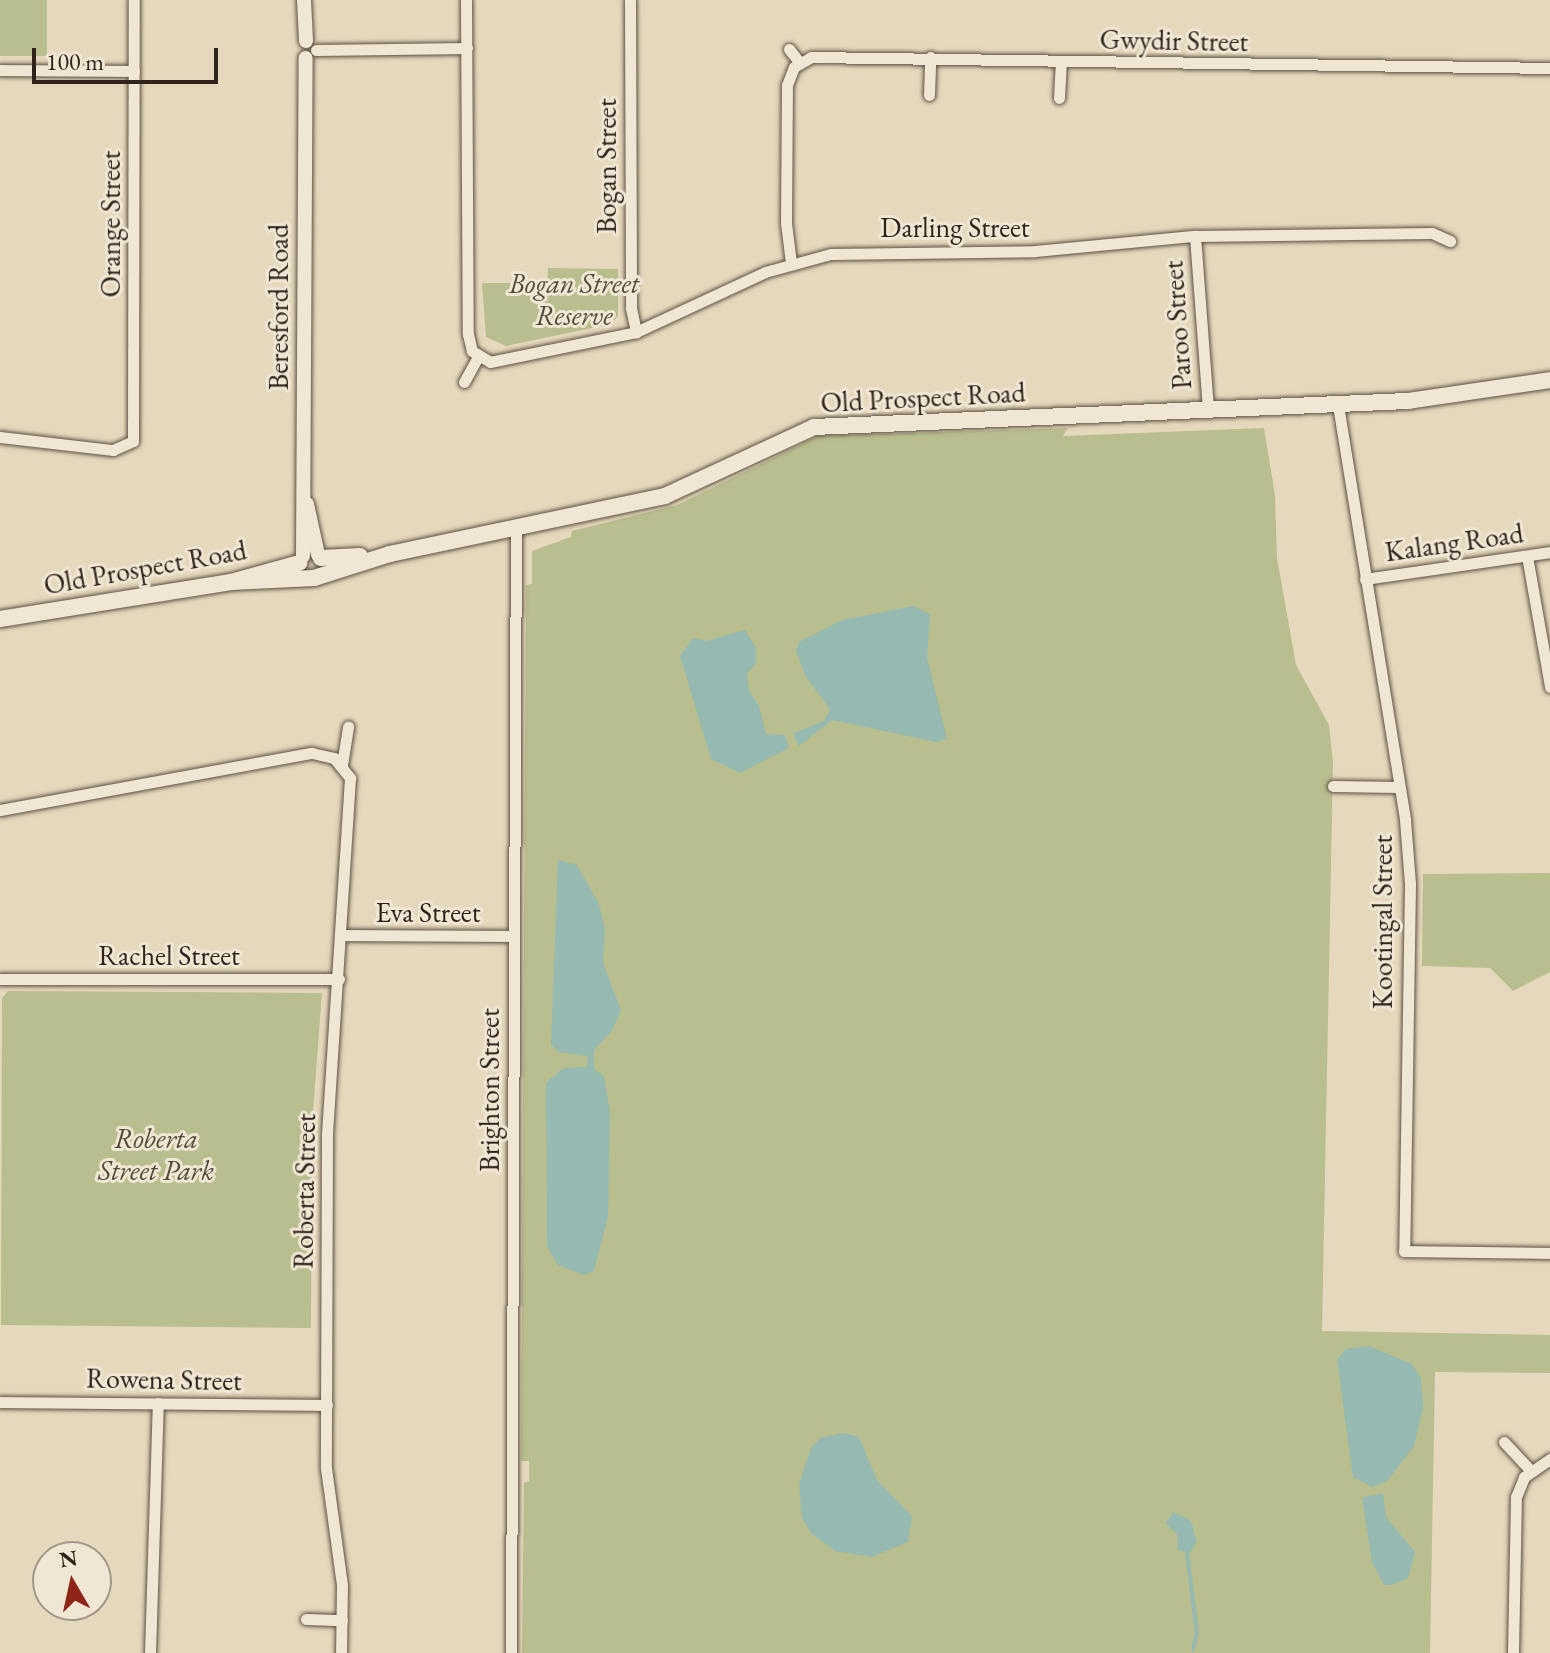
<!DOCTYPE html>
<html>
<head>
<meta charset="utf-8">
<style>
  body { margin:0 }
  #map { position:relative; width:1550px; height:1653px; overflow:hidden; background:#e6d8bc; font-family:"EB Garamond",serif }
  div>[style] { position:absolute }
  .green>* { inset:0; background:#b9be8e; transform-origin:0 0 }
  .water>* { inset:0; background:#96b9b2 }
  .stream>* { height:4px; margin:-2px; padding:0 2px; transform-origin:2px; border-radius:2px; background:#96b9b2 }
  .roads { filter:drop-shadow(0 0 2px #5d5043) drop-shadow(0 0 2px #5d5043) }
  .minor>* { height:11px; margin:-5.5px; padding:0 5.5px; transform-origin:5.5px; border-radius:5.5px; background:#efe6d3 }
  .tertiary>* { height:14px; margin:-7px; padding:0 7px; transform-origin:7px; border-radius:7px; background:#efe6d3 }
  .secondary>* { height:16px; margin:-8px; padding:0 8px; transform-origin:8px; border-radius:8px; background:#efe6d3 }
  span { translate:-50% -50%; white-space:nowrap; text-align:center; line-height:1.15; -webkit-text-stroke:6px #efe6d3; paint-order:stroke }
  .street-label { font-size:28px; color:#2f231b }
  .park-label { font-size:28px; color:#524a38; font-style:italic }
  .north { position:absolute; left:32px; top:1541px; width:80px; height:80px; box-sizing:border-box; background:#efe6d3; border:2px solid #a29889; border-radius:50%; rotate:351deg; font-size:22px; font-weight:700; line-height:32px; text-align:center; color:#2f231b }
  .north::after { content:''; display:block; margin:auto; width:28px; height:36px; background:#8f2418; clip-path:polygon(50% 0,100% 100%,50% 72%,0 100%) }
  .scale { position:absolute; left:32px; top:48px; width:186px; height:36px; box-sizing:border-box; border:4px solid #2f231b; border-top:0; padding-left:10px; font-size:24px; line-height:28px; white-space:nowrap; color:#2f231b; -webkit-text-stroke:6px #efe6d3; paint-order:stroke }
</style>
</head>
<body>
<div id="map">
  <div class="green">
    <i style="left:0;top:0;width:47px;height:56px"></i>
    <i style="clip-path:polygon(548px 268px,618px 269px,618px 316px,611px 324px,506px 346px,486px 337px,482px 283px,547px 283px)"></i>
    <i style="clip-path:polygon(1068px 428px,1063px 436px,1264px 428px,1275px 495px,1277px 558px,1296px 665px,1329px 725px,1333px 762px,1322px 1331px,1550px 1335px,1550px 1373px,1435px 1372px,1430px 1653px,522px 1653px,524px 1483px,529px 1481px,529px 1461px,521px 1461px,526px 585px,532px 584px,532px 551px,571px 537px,572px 531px,677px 505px,818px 436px)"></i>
    <i style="clip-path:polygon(1550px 873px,1550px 972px,1513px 991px,1490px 968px,1422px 966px,1423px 874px)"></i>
    <i style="clip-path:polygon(8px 991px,322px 993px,312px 1126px,311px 1328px,1px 1325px,2px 998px)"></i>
  </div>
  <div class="water">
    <i style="clip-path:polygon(913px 606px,930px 614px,927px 658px,947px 739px,936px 742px,832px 720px,799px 746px,793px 733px,824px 721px,830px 709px,806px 677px,796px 651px,799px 642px,842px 620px)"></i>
    <i style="clip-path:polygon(745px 630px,756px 648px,756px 663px,747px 674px,749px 690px,759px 706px,766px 734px,785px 735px,789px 748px,740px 773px,711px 759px,680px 656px,693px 638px,706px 641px)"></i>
    <i style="clip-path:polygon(558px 860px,577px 865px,599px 904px,605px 930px,603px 963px,621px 1010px,612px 1031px,594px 1050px,594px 1069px,604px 1076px,610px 1112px,608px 1217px,594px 1271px,584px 1275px,558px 1265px,547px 1246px,546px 1083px,563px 1068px,587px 1067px,588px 1056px,559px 1052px,551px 1045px)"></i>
    <i style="clip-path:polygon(1369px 1346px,1412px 1364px,1421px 1378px,1423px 1407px,1414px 1446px,1387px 1481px,1372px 1487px,1353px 1477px,1337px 1360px,1346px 1349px)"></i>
    <i style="clip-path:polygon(843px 1433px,859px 1437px,877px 1480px,912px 1516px,908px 1542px,872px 1557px,835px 1551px,811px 1533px,802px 1518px,799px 1484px,812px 1446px,822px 1437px)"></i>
    <i style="clip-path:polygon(1383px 1493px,1386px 1517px,1415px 1552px,1408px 1578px,1392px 1585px,1384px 1585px,1372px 1562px,1362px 1498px)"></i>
    <i style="clip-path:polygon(1174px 1512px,1191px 1521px,1197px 1542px,1190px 1553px,1178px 1550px,1177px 1534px,1165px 1523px)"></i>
  </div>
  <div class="stream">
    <i style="left:1187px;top:1553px;width:81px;rotate:82.9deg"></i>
    <i style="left:1197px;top:1633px;width:16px;rotate:104deg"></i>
  </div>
  <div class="roads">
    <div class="minor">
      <i style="left:466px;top:0;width:334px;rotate:89.7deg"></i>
      <i style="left:468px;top:334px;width:17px;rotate:77deg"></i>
      <i style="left:472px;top:351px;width:21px;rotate:31deg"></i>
      <i style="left:490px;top:362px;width:149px;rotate:-11.6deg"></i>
      <i style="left:636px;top:332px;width:142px;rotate:-24.9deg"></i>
      <i style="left:765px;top:272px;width:68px;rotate:-15.3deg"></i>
      <i style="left:831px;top:254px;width:204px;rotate:-0.8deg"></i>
      <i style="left:1035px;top:251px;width:161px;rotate:-5.4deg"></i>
      <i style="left:1195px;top:236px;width:237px;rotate:-0.7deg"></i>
      <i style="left:1432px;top:233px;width:20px;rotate:24deg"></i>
      <i style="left:630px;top:0;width:308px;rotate:89.8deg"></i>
      <i style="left:631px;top:308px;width:25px;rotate:78deg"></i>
      <i style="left:789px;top:49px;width:16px;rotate:52deg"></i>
      <i style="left:316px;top:50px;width:151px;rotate:-0.8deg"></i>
      <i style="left:0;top:70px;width:134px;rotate:0.4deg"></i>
      <i style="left:929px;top:95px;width:38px;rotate:-88deg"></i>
      <i style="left:1059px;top:98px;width:36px;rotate:-87deg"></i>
      <i style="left:1195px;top:236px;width:174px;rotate:85.7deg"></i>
      <i style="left:791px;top:263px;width:40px;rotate:-97.1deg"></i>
      <i style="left:786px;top:223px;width:138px;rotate:-89.6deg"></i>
      <i style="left:787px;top:85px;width:19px;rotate:-69deg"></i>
      <i style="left:794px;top:67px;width:20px;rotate:-30deg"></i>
      <i style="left:811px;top:57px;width:739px;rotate:0.85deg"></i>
      <i style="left:464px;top:382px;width:29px;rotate:-61deg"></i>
      <i style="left:1338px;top:405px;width:420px;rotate:80.8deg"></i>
      <i style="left:1405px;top:820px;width:64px;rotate:85.5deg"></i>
      <i style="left:1410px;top:884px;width:367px;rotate:90.9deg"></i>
      <i style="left:1404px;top:1251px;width:146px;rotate:0.8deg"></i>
      <i style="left:0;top:437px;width:114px;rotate:6.6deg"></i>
      <i style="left:113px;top:450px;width:22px;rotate:-24deg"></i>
      <i style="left:133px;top:441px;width:441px;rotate:-89.9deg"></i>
      <i style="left:1527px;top:556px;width:133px;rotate:80deg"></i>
      <i style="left:1365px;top:579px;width:187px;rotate:-8.3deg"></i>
      <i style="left:342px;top:765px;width:39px;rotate:-81deg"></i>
      <i style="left:1333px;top:786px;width:65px;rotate:0.9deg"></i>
      <i style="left:0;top:810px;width:317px;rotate:-10.4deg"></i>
      <i style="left:312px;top:753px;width:23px;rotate:13deg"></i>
      <i style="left:334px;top:758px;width:26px;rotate:51deg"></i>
      <i style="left:350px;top:778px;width:358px;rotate:93.7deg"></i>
      <i style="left:327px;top:1135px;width:333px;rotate:90.2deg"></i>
      <i style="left:326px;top:1468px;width:118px;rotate:82.2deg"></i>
      <i style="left:342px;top:1585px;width:68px;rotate:90.8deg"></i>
      <i style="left:342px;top:935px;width:172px;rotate:0.3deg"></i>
      <i style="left:0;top:979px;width:339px"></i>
      <i style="left:0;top:1402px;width:327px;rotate:0.5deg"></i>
      <i style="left:1504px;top:1442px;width:38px;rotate:47deg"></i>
      <i style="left:306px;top:1619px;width:36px;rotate:2deg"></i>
      <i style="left:150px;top:1653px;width:250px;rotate:-88.2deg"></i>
      <i style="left:511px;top:1653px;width:1125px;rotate:-89.75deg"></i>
      <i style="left:1513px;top:1653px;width:156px;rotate:-88.9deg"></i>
      <i style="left:1516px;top:1497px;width:22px;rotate:-68deg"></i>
      <i style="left:1524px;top:1477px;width:32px;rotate:-35deg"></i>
    </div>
    <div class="tertiary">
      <i style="left:304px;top:0;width:41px;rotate:87.2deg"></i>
      <i style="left:307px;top:504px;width:52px;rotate:77.8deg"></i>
      <i style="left:303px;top:556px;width:498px;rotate:-89.7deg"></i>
    </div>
    <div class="secondary">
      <i style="left:321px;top:558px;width:39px;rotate:-3deg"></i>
      <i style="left:231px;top:582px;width:83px;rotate:-2.8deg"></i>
      <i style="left:314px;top:578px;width:80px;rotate:-17.5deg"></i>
      <i style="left:390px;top:554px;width:281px;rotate:-11.9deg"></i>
      <i style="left:665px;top:496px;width:164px;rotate:-24.8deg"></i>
      <i style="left:814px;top:427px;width:595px;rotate:-2.51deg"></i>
      <i style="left:1408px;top:401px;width:144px;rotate:-8.4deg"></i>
      <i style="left:0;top:619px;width:234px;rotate:-9.1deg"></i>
      <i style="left:231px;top:582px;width:71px;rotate:-15.6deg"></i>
    </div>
  </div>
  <div class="street-label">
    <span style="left:1174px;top:40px;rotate:1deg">Gwydir Street</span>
    <span style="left:606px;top:166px;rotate:-90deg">Bogan Street</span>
    <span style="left:110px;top:224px;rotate:-90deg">Orange Street</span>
    <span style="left:955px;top:227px">Darling Street</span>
    <span style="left:278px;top:307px;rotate:-90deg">Beresford Road</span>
    <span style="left:1177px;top:325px;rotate:-94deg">Paroo Street</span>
    <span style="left:923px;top:397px;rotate:-3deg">Old Prospect Road</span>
    <span style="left:1454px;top:542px;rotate:-8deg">Kalang Road</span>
    <span style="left:145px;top:567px;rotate:-10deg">Old Prospect Road</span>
    <span style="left:428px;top:912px">Eva Street</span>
    <span style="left:1382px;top:922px;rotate:-90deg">Kootingal Street</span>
    <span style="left:169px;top:955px">Rachel Street</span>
    <span style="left:489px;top:1090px;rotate:-90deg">Brighton Street</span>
    <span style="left:304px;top:1191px;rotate:-89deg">Roberta Street</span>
    <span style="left:164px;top:1379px;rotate:1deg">Rowena Street</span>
  </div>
  <div class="park-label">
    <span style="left:574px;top:299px">Bogan Street<br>Reserve</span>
    <span style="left:156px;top:1154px">Roberta<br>Street Park</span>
  </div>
  <div class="north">N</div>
  <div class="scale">100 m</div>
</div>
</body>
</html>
